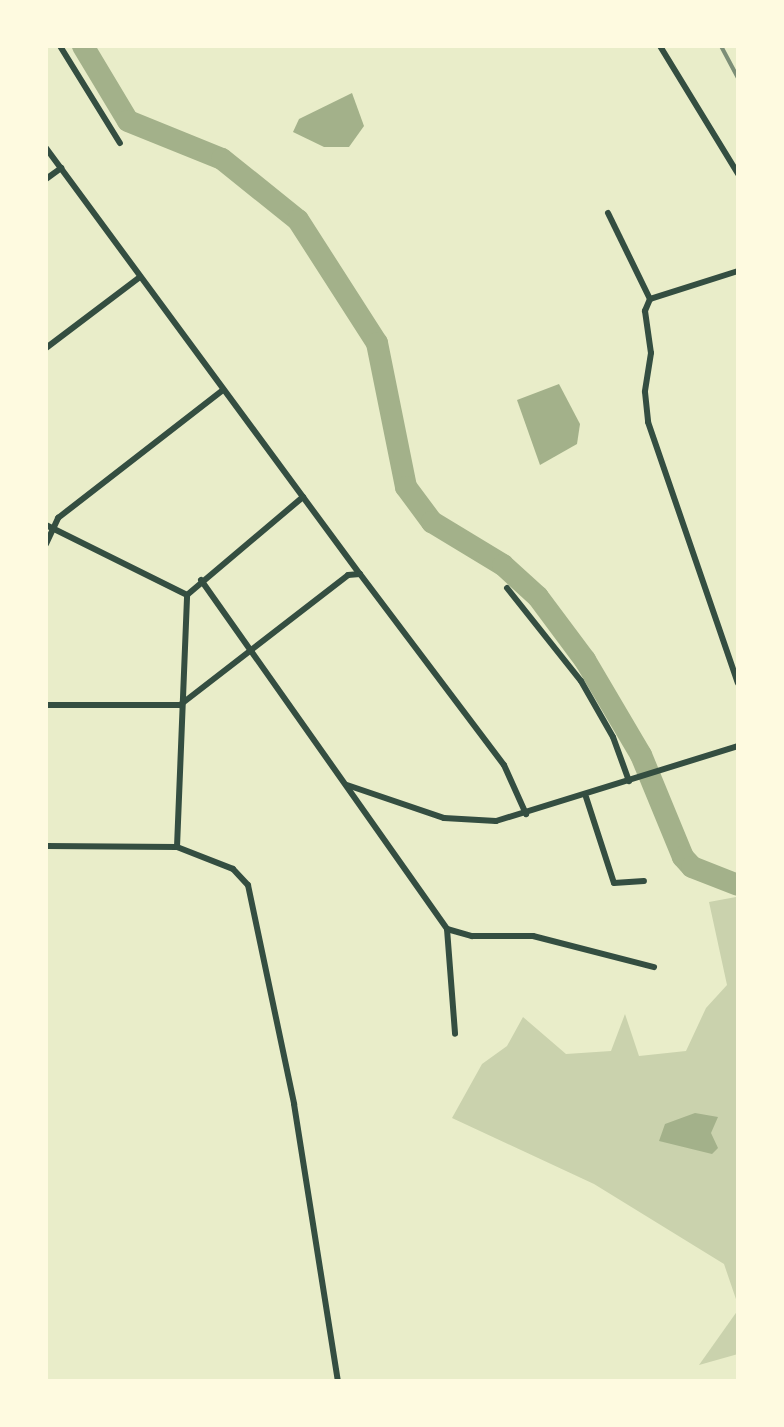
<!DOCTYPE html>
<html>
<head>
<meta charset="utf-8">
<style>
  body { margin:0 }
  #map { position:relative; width:784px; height:1427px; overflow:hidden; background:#e9edc9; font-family:"Archivo Narrow",sans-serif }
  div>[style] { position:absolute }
  .green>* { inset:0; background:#cad2ad }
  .water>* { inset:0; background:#a3b18a }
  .river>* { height:22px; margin:-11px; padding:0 11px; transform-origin:11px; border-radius:11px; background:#a3b18a }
  .minor>* { height:6px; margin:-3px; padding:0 3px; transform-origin:3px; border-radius:3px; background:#344e41 }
  .rail>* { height:4px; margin:-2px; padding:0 2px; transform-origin:2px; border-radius:2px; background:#7c8e77 }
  span { translate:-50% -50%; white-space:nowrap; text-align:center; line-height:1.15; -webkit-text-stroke:6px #fefae0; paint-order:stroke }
  .frame { position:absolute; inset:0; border:48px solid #fefae0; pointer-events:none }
</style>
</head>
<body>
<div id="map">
  <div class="green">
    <i style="clip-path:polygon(736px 897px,738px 899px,738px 1305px,724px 1264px,594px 1184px,452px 1118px,482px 1064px,507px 1046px,523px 1017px,566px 1054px,611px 1051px,625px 1014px,639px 1056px,686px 1051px,706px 1008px,727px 985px,709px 902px)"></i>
    <i style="clip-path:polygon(738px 1310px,738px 1354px,699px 1365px)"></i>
  </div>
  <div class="water">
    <i style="clip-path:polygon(352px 93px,364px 126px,349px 147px,324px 147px,293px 132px,299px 119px)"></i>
    <i style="clip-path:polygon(559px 384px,580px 424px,577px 444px,540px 465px,517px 400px)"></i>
    <i style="clip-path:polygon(695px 1113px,718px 1117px,711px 1133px,718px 1148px,712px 1154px,659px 1141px,665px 1124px)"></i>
  </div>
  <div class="river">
    <i style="left:83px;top:46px;width:87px;rotate:59deg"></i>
    <i style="left:128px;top:121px;width:101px;rotate:22deg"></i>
    <i style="left:222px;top:159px;width:97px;rotate:38.8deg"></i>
    <i style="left:298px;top:220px;width:146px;rotate:57.3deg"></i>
    <i style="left:377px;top:343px;width:147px;rotate:78.6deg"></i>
    <i style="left:406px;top:487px;width:44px;rotate:53.4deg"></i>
    <i style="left:432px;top:522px;width:83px;rotate:31.2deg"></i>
    <i style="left:503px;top:565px;width:47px;rotate:42.4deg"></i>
    <i style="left:538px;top:597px;width:79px;rotate:53.3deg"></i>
    <i style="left:585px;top:660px;width:110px;rotate:59.5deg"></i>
    <i style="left:641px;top:755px;width:110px;rotate:67.6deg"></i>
    <i style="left:683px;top:857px;width:13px;rotate:48deg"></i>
    <i style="left:692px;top:867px;width:49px;rotate:21.4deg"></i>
  </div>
  <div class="minor">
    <i style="left:60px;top:46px;width:114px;rotate:58.3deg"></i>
    <i style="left:660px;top:46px;width:150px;rotate:58.6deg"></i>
    <i style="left:46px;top:148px;width:528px;rotate:53.63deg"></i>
    <i style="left:46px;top:179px;width:19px;rotate:-36deg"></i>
    <i style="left:608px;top:213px;width:96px;rotate:64deg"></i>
    <i style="left:738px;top:271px;width:92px;rotate:162.3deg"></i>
    <i style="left:650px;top:299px;width:13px;rotate:113deg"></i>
    <i style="left:645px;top:311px;width:42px;rotate:81.9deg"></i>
    <i style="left:651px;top:353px;width:39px;rotate:99deg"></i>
    <i style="left:645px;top:392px;width:30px;rotate:84deg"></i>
    <i style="left:648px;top:422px;width:276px;rotate:71deg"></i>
    <i style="left:46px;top:348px;width:118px;rotate:-37.1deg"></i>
    <i style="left:46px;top:525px;width:157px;rotate:26.4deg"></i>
    <i style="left:46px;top:544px;width:29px;rotate:-65deg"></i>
    <i style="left:58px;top:518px;width:209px;rotate:-37.8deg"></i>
    <i style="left:201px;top:580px;width:427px;rotate:54.8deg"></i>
    <i style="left:447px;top:929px;width:26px;rotate:16deg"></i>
    <i style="left:472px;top:936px;width:61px"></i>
    <i style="left:533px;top:936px;width:125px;rotate:14.4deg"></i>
    <i style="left:507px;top:588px;width:119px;rotate:51.5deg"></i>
    <i style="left:581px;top:681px;width:64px;rotate:60.3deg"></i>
    <i style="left:613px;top:737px;width:47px;rotate:70deg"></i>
    <i style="left:187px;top:595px;width:152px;rotate:-40.2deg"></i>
    <i style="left:46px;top:705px;width:134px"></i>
    <i style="left:180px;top:705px;width:212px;rotate:-37.7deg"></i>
    <i style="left:348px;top:575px;width:12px;rotate:-5deg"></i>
    <i style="left:360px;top:574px;width:239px;rotate:53deg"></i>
    <i style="left:504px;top:765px;width:54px;rotate:65.8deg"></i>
    <i style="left:347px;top:785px;width:102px;rotate:18.8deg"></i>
    <i style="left:444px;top:818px;width:52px;rotate:3.3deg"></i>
    <i style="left:496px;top:821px;width:253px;rotate:-17.2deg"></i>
    <i style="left:586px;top:797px;width:90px;rotate:72deg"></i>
    <i style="left:614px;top:883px;width:30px;rotate:-4deg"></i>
    <i style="left:46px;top:846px;width:131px;rotate:0.4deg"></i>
    <i style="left:177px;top:847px;width:60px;rotate:21.4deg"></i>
    <i style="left:233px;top:869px;width:22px;rotate:47deg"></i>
    <i style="left:248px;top:885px;width:224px;rotate:78.1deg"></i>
    <i style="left:294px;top:1104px;width:280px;rotate:81deg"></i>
    <i style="left:177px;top:847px;width:252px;rotate:-87.7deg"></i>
    <i style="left:447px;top:929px;width:105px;rotate:85.6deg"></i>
  </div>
  <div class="rail">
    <i style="left:721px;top:46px;width:36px;rotate:62deg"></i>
  </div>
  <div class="frame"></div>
</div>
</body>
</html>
